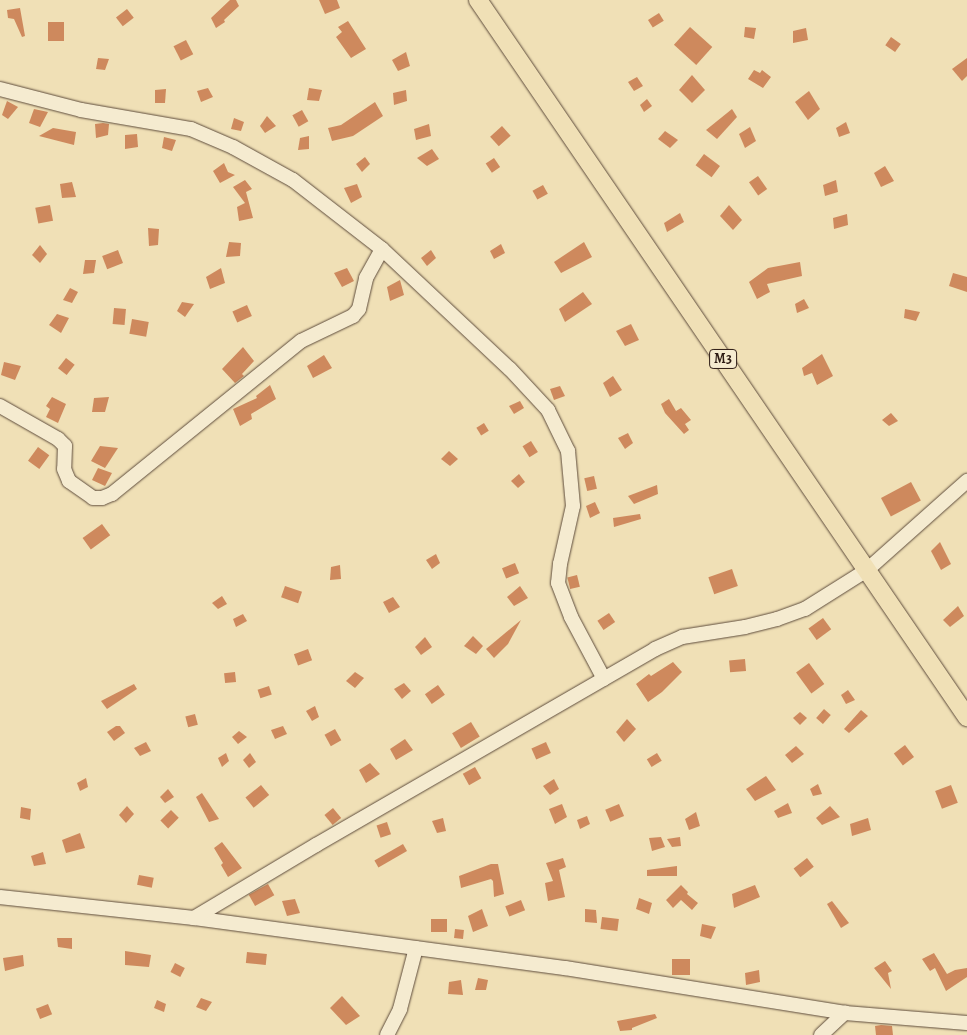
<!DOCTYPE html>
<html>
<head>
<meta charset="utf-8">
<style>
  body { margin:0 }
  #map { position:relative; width:967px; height:1035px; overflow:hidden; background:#f0e0b6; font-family:Alegreya,serif }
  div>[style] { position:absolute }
  .building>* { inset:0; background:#ce895d; transform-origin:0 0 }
  .roads { filter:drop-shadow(0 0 1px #5e4c3c) drop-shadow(0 0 1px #5e4c3c) }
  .minor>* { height:14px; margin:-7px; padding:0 7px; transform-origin:7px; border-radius:7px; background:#f5ebd0 }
  .major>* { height:18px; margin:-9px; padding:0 9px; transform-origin:9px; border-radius:9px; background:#f0e0b6 }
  span { translate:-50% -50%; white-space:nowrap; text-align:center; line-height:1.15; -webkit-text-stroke:5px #f5ebd0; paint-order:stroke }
  .shield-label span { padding:1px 4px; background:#f5ebd0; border:1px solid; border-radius:4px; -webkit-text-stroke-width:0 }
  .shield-label { font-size:14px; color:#2d1b14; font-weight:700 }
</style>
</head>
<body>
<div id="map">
  <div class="building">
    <i style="clip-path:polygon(230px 0,236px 0,239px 6px,224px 20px,225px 22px,216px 28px,211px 18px)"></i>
    <i style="clip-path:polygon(319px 0,337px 0,340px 8px,325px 14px)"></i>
    <i style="clip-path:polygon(20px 8px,25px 36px,22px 37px,14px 19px,8px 18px,7px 10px)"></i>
    <i style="left:127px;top:9px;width:11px;height:14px;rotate:52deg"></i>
    <i style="left:659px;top:13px;width:9px;height:13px;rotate:58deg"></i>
    <i style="clip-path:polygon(348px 21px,366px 49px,351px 58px,336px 37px,342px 32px,338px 27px)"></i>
    <i style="left:48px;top:22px;width:16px;height:19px"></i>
    <i style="left:690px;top:27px;width:30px;height:24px;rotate:42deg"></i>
    <i style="clip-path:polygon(745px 27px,756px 28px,754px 39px,744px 37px)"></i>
    <i style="clip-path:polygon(806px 28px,808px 40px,793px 43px,793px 31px)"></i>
    <i style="left:891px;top:37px;width:12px;height:10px;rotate:35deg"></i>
    <i style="left:186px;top:40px;width:16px;height:14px;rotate:63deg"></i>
    <i style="clip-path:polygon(406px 52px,410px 66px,398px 71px,392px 60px)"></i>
    <i style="clip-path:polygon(98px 58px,109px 59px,105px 70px,96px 69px)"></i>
    <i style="clip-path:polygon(967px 58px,967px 76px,962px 81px,952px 69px)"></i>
    <i style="clip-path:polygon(754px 70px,760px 73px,762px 70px,771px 77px,763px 88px,748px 79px)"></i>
    <i style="clip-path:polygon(692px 75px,705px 90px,692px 103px,679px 90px)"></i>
    <i style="clip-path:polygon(637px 77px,643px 86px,634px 91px,628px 82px)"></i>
    <i style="clip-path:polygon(208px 88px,213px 97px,201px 102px,197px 91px)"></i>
    <i style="clip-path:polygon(309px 88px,322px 90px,319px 101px,307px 100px)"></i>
    <i style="clip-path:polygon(166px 89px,165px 103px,155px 103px,155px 90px)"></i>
    <i style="clip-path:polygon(406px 90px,407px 101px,394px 105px,393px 93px)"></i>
    <i style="clip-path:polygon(809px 91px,820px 109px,808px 120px,795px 102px)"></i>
    <i style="clip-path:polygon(647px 99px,652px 106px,644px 112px,640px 105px)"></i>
    <i style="clip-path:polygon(7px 101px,18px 107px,8px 119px,2px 115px)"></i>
    <i style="clip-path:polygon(375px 102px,383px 116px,353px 136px,332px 141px,328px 128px,341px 125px)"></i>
    <i style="clip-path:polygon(34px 109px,48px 112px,40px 127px,29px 123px)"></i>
    <i style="clip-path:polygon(732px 109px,737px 117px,717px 139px,706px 130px)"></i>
    <i style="left:302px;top:110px;width:13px;height:11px;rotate:61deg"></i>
    <i style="clip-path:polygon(267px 116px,276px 126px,265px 133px,260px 126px)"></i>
    <i style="clip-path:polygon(234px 118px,244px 122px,241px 131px,231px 129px)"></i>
    <i style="clip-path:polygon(846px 122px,850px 133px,839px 137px,836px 128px)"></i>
    <i style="clip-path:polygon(103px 123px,109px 124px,108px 135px,96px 138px,95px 124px)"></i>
    <i style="clip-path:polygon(429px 124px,431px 136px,416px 140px,414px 129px)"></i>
    <i style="left:502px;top:126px;width:13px;height:16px;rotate:48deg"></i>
    <i style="clip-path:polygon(750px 127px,756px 141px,745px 148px,739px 134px)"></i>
    <i style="clip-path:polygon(53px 128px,76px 132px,74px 145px,39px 136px)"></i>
    <i style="clip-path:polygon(665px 131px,678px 140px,670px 148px,658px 139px)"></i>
    <i style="clip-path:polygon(137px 134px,138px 147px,125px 149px,125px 135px)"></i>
    <i style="clip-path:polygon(309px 136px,309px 149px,298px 150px,300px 138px)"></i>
    <i style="clip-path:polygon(164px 137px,176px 140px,172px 151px,162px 148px)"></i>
    <i style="clip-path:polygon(432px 149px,439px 159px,427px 166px,417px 158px)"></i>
    <i style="left:704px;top:154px;width:20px;height:14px;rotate:37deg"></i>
    <i style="clip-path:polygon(365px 157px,370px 164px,362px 172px,356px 164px)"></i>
    <i style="left:494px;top:158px;width:11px;height:10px;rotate:56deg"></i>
    <i style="clip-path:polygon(224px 163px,228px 172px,235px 175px,220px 183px,213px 171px)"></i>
    <i style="clip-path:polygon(885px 166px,894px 181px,881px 187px,874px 173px)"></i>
    <i style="left:758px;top:176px;width:16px;height:11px;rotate:55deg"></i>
    <i style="clip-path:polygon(245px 180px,252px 189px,246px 192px,253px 218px,239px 221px,237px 207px,245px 203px,233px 187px)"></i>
    <i style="clip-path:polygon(836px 180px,838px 192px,825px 196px,823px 185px)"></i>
    <i style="clip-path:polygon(72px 182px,76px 197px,62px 198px,60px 184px)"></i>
    <i style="clip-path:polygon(357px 184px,362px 197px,351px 203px,344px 188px)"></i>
    <i style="left:543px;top:185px;width:10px;height:12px;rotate:61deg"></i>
    <i style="left:50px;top:205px;width:16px;height:15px;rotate:79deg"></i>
    <i style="clip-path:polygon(729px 205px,742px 220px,733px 230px,720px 216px)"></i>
    <i style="clip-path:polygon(680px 213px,684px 222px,667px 232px,664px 223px)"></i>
    <i style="clip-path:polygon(847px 214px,848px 225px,834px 229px,833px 218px)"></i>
    <i style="clip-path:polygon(148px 228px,159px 229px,158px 245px,149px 246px)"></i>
    <i style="clip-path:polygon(229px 242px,241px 243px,240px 256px,226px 257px)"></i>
    <i style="clip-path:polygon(584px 242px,592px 257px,561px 273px,554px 262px)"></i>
    <i style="clip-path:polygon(501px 244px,505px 253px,494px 259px,490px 251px)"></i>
    <i style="clip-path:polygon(40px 245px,47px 254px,40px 263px,32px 255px)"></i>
    <i style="left:118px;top:250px;width:14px;height:17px;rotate:69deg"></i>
    <i style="clip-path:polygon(431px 250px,436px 258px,427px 266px,421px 258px)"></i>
    <i style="clip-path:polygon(85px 260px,96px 260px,94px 273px,83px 274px)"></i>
    <i style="clip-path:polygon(800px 262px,802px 276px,767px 284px,770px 292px,757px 299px,749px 282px,768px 268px)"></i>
    <i style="clip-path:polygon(221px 268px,225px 283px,210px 289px,206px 277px)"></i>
    <i style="clip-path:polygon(347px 268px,354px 281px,342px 287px,334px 273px)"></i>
    <i style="clip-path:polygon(953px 273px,967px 277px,967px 292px,949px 286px)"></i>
    <i style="clip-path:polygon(400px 280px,404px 295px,390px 301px,387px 287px)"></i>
    <i style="clip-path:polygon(70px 288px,78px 292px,72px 303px,63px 300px)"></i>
    <i style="clip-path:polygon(583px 292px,592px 304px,565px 322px,559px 309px)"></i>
    <i style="clip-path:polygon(804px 299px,809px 308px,797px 313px,795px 304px)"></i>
    <i style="clip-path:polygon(182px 302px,194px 304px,185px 317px,177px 311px)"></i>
    <i style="left:247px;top:305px;width:12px;height:16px;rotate:66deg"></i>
    <i style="left:114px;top:308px;width:12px;height:16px;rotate:5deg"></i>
    <i style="clip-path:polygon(905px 309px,920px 312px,916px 321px,904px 318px)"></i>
    <i style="clip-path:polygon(57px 314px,69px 318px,61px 333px,49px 325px)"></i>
    <i style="left:132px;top:319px;width:17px;height:15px;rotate:10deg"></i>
    <i style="clip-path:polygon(631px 324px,639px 340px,625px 346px,616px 331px)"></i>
    <i style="clip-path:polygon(243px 347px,254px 361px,242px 374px,244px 376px,235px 383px,222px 369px)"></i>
    <i style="clip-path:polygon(822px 354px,833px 376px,817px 385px,812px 373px,804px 376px,802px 368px)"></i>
    <i style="clip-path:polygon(324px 355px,332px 368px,313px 378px,307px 366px)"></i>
    <i style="left:66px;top:358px;width:11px;height:13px;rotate:38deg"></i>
    <i style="clip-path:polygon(4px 362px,21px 366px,15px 380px,1px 375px)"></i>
    <i style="clip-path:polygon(613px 376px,622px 390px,610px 397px,603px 383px)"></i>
    <i style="clip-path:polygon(270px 385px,276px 399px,251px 414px,252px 419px,240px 426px,233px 409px,257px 398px,256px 396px)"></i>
    <i style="clip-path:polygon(560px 386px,565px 396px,554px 400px,550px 389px)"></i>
    <i style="clip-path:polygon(52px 397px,66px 404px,58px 423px,46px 417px,50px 409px,46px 406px)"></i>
    <i style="clip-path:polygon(109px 397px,105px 412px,92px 412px,94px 398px)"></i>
    <i style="clip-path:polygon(669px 399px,676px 411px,681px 408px,691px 420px,685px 424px,689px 430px,684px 434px,665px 413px,661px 404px)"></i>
    <i style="clip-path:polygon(520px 401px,524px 408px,514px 414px,509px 406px)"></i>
    <i style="clip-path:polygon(891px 413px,898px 421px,889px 426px,882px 420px)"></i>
    <i style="left:484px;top:423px;width:9px;height:9px;rotate:58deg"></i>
    <i style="clip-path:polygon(628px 433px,633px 443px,625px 449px,618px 438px)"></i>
    <i style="left:531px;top:441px;width:13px;height:10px;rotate:58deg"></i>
    <i style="clip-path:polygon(100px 446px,118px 448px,105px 468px,91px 461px)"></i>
    <i style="left:38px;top:447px;width:14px;height:17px;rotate:36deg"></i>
    <i style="clip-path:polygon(449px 451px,458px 459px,450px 466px,441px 459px)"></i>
    <i style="clip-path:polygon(98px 468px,112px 473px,105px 486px,92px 480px)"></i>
    <i style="clip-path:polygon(519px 474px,525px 482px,518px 488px,511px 481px)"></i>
    <i style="left:594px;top:476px;width:13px;height:10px;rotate:77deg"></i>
    <i style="left:911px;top:482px;width:21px;height:34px;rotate:62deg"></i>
    <i style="clip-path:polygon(657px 485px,658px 494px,634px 504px,628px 496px)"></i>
    <i style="clip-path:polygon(595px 502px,600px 513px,590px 518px,586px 506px)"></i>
    <i style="clip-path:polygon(640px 514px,641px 519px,614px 527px,613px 518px)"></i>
    <i style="left:102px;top:524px;width:14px;height:24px;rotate:54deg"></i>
    <i style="clip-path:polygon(940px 542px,951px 564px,941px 570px,931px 551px)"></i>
    <i style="clip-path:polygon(436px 554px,440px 563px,432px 569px,426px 560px)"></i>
    <i style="left:515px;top:563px;width:11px;height:14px;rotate:68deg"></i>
    <i style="clip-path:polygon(340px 565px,341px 579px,330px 580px,331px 567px)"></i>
    <i style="left:732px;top:569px;width:18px;height:25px;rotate:71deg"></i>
    <i style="left:577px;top:575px;width:12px;height:10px;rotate:76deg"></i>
    <i style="left:285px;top:586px;width:18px;height:12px;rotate:19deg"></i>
    <i style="clip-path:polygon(520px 586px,528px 598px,514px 606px,507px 597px)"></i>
    <i style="clip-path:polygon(222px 596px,227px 604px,218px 609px,212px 603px)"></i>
    <i style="clip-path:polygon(393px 597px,400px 607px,389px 613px,383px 602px)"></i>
    <i style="clip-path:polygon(958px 606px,964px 616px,950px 627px,943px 620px)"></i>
    <i style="left:609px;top:613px;width:11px;height:14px;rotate:56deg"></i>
    <i style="clip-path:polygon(243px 614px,247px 621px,236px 627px,233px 619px)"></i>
    <i style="left:823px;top:618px;width:14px;height:18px;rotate:54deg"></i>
    <i style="clip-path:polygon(521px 620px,508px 644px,494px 658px,486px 649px)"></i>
    <i style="clip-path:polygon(473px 636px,483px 646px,476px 654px,464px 646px)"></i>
    <i style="clip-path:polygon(425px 637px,432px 647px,421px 655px,415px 647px)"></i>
    <i style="left:308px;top:649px;width:12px;height:15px;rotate:70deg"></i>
    <i style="left:745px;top:659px;width:12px;height:16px;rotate:85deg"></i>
    <i style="clip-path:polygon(673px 662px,682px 672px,662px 692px,648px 702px,636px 684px,649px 674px,651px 676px)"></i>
    <i style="left:809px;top:663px;width:26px;height:16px;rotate:54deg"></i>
    <i style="left:235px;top:672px;width:10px;height:11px;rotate:84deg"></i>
    <i style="clip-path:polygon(355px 672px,364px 678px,355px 688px,346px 681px)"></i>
    <i style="clip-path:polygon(404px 683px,411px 691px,402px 699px,394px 689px)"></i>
    <i style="clip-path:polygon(134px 684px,137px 689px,107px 709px,101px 701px)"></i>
    <i style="left:438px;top:685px;width:12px;height:16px;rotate:55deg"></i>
    <i style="left:269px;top:686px;width:9px;height:12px;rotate:72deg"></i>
    <i style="clip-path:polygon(848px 690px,855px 700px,846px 704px,841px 695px)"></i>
    <i style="clip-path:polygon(315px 706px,319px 717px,312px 721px,306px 711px)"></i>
    <i style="left:824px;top:709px;width:9px;height:12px;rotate:41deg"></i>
    <i style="clip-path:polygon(861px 710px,868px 716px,849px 733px,844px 729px)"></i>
    <i style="clip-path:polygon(800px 712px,807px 718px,800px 725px,793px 718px)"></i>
    <i style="left:195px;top:714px;width:11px;height:10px;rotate:75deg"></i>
    <i style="clip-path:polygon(627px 719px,636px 729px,624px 742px,616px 732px)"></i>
    <i style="left:471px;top:722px;width:17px;height:22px;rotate:59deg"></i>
    <i style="clip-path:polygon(116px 726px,120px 726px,125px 733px,114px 741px,107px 732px)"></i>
    <i style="clip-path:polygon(283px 726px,287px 734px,275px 739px,271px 730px)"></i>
    <i style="left:335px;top:729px;width:13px;height:12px;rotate:61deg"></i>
    <i style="clip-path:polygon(239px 731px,247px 737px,238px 744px,232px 737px)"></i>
    <i style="clip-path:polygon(405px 739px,413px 750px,396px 760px,390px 749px)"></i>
    <i style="clip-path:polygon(146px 742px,151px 751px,140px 756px,134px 748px)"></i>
    <i style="left:546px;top:742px;width:12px;height:16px;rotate:66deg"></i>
    <i style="left:905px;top:745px;width:15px;height:14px;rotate:53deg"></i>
    <i style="clip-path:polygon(796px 746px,804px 754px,792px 763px,785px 755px)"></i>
    <i style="clip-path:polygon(226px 753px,229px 761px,222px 767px,218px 758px)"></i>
    <i style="clip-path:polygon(250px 753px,256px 762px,249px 768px,243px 760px)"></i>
    <i style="left:657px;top:753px;width:9px;height:12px;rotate:58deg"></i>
    <i style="clip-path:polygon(370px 763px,380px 774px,366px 783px,359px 770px)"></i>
    <i style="left:475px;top:767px;width:13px;height:14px;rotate:61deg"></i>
    <i style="clip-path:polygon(766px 776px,776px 790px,755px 801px,746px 789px)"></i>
    <i style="clip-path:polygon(86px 778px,88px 787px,80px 791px,77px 783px)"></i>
    <i style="clip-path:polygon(554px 779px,559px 789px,550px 795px,543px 786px)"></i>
    <i style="clip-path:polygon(818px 784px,822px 794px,813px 796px,810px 789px)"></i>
    <i style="left:261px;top:785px;width:13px;height:20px;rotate:51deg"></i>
    <i style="left:951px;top:785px;width:19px;height:17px;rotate:69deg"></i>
    <i style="clip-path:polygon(168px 789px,174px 797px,165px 803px,160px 797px)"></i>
    <i style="clip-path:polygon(202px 793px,219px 819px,209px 822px,196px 797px)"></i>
    <i style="clip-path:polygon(788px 803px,792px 813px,778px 818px,774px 811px)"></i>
    <i style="clip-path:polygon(562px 804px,567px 817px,555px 824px,549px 809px)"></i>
    <i style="left:619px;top:804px;width:13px;height:15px;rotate:67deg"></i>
    <i style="clip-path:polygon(127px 806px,134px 814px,126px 823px,119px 815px)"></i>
    <i style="clip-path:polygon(830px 806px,840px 817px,822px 825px,816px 818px)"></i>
    <i style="clip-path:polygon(21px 807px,31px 809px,30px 820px,20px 818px)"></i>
    <i style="left:333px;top:808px;width:13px;height:11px;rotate:51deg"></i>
    <i style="left:171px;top:810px;width:11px;height:15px;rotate:45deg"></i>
    <i style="clip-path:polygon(696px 812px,700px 826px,689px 830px,685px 819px)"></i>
    <i style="clip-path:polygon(587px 816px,590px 824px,580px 829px,577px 820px)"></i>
    <i style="clip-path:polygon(443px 818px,446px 831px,437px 833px,432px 821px)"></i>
    <i style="clip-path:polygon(868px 818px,871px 830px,852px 836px,850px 824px)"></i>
    <i style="left:387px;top:822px;width:13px;height:11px;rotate:72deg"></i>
    <i style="clip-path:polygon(80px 833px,85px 848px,66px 853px,62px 840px)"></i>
    <i style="clip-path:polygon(661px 837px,665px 847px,652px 851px,649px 838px)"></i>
    <i style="clip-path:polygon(680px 837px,681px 846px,672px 847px,667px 839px)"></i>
    <i style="clip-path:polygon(222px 842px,242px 868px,228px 877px,221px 865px,223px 863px,214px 848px)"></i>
    <i style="left:403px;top:844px;width:8px;height:33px;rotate:60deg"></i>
    <i style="clip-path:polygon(43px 852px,46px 864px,34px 866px,31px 856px)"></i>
    <i style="clip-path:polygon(563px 858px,566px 867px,559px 870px,565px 897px,548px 901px,545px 883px,553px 881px,546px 863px)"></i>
    <i style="left:807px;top:858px;width:11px;height:17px;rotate:52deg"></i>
    <i style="clip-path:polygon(491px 864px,498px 864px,504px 894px,494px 897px,493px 881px,491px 879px,461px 888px,459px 876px)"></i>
    <i style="clip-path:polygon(677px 866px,677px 876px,647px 876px,647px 870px)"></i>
    <i style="left:139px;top:875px;width:15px;height:10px;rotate:11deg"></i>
    <i style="left:268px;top:884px;width:13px;height:22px;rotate:61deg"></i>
    <i style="clip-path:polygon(681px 885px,688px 892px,687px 894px,698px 903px,692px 910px,681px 900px,673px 908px,666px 900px)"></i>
    <i style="clip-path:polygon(755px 885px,760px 897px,734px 908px,732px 894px)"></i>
    <i style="clip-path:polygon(639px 898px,652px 903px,649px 914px,636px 909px)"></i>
    <i style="clip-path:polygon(295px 899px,300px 913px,287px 916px,282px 901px)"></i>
    <i style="left:521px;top:900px;width:11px;height:17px;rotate:68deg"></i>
    <i style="clip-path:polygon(832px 901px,849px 923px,841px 928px,827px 904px)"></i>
    <i style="clip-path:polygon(482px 909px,488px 926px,473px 932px,468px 916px)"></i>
    <i style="clip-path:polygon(585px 909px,596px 910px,597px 923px,585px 922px)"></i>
    <i style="left:602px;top:917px;width:17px;height:12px;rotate:7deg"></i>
    <i style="left:431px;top:919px;width:16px;height:13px"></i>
    <i style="clip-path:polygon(702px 924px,716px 927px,711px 939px,700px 936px)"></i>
    <i style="left:455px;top:929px;width:9px;height:9px;rotate:6deg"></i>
    <i style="clip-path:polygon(57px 938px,72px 938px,72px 949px,58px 947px)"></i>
    <i style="clip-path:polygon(125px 951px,151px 955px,149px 967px,125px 965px)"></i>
    <i style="left:247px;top:952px;width:20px;height:11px;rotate:6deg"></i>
    <i style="clip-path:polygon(934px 953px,947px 974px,955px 970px,967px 968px,967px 977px,946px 991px,935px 968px,930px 971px,922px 959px)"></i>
    <i style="clip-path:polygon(23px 955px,24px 966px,5px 971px,3px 958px)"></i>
    <i style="left:672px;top:959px;width:18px;height:16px"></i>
    <i style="clip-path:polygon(885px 961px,892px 971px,888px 973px,891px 989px,874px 968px)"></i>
    <i style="left:175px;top:963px;width:11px;height:10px;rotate:27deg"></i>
    <i style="clip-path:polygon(759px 970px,760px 982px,746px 985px,745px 973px)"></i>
    <i style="clip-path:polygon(478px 978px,488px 980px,486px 990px,475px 990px)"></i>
    <i style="clip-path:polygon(461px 980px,463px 995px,448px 994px,449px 982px)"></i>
    <i style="clip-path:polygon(342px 996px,360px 1016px,346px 1025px,330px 1008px)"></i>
    <i style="clip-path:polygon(201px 998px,212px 1002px,206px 1011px,196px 1007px)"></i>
    <i style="clip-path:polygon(157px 1000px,166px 1004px,164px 1012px,154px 1008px)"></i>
    <i style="left:48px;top:1004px;width:11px;height:13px;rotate:68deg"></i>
    <i style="clip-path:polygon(655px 1014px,657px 1018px,632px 1028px,632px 1030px,620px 1031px,617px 1021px)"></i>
    <i style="clip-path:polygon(881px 1025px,892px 1026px,893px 1035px,876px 1035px,875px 1026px)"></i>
  </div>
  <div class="roads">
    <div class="minor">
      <i style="left:0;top:89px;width:84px;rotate:14.5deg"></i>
      <i style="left:81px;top:110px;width:112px;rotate:9.8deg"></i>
      <i style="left:191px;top:129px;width:46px;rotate:23.2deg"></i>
      <i style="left:233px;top:147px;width:68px;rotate:28.8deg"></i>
      <i style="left:293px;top:180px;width:113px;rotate:37.8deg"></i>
      <i style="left:382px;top:249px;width:175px;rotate:43.2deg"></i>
      <i style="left:510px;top:369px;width:56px;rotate:47.2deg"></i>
      <i style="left:548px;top:410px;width:46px;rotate:64deg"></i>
      <i style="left:568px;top:451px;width:55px;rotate:84.8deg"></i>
      <i style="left:573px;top:506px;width:59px;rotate:102.6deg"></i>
      <i style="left:560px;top:564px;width:19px;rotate:96deg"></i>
      <i style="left:558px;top:583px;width:36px;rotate:69deg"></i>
      <i style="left:571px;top:617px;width:70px;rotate:62deg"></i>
      <i style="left:0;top:406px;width:67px;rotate:29.6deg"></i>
      <i style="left:58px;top:439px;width:10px;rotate:45deg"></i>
      <i style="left:65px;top:446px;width:23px;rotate:92deg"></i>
      <i style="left:64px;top:469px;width:13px;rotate:67deg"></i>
      <i style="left:69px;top:481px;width:29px;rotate:35deg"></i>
      <i style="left:93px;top:498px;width:9px"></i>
      <i style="left:102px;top:498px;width:11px;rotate:-22deg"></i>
      <i style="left:112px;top:494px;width:243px;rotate:-39deg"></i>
      <i style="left:301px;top:341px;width:58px;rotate:-25.7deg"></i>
      <i style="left:353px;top:316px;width:9px;rotate:-49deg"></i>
      <i style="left:359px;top:309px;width:32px;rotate:-77deg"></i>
      <i style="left:366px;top:278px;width:33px;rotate:-61deg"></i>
      <i style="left:0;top:897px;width:195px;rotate:6.2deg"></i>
      <i style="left:194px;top:918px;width:374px;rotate:7.7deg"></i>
      <i style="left:565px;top:968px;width:284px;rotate:9.1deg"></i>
      <i style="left:845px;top:1013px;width:122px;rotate:4.7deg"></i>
      <i style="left:194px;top:918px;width:142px;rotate:-30.9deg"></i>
      <i style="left:316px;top:845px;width:392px;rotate:-30deg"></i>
      <i style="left:655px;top:649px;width:30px;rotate:-24deg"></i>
      <i style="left:682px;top:637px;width:64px;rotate:-9deg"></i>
      <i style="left:745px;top:627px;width:33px;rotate:-14deg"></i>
      <i style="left:777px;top:619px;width:30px;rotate:-20deg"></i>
      <i style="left:805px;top:609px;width:73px;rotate:-32.2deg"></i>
      <i style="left:867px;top:570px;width:134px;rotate:-41.7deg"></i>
      <i style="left:387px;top:1035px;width:29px;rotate:-63deg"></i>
      <i style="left:400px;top:1009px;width:63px;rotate:-75.3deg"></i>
      <i style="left:821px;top:1035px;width:33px;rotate:-43deg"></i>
    </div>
    <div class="major">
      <i style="left:478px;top:0;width:868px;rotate:55.71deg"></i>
    </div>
  </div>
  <div class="shield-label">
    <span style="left:723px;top:359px">M3</span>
  </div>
</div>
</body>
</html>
